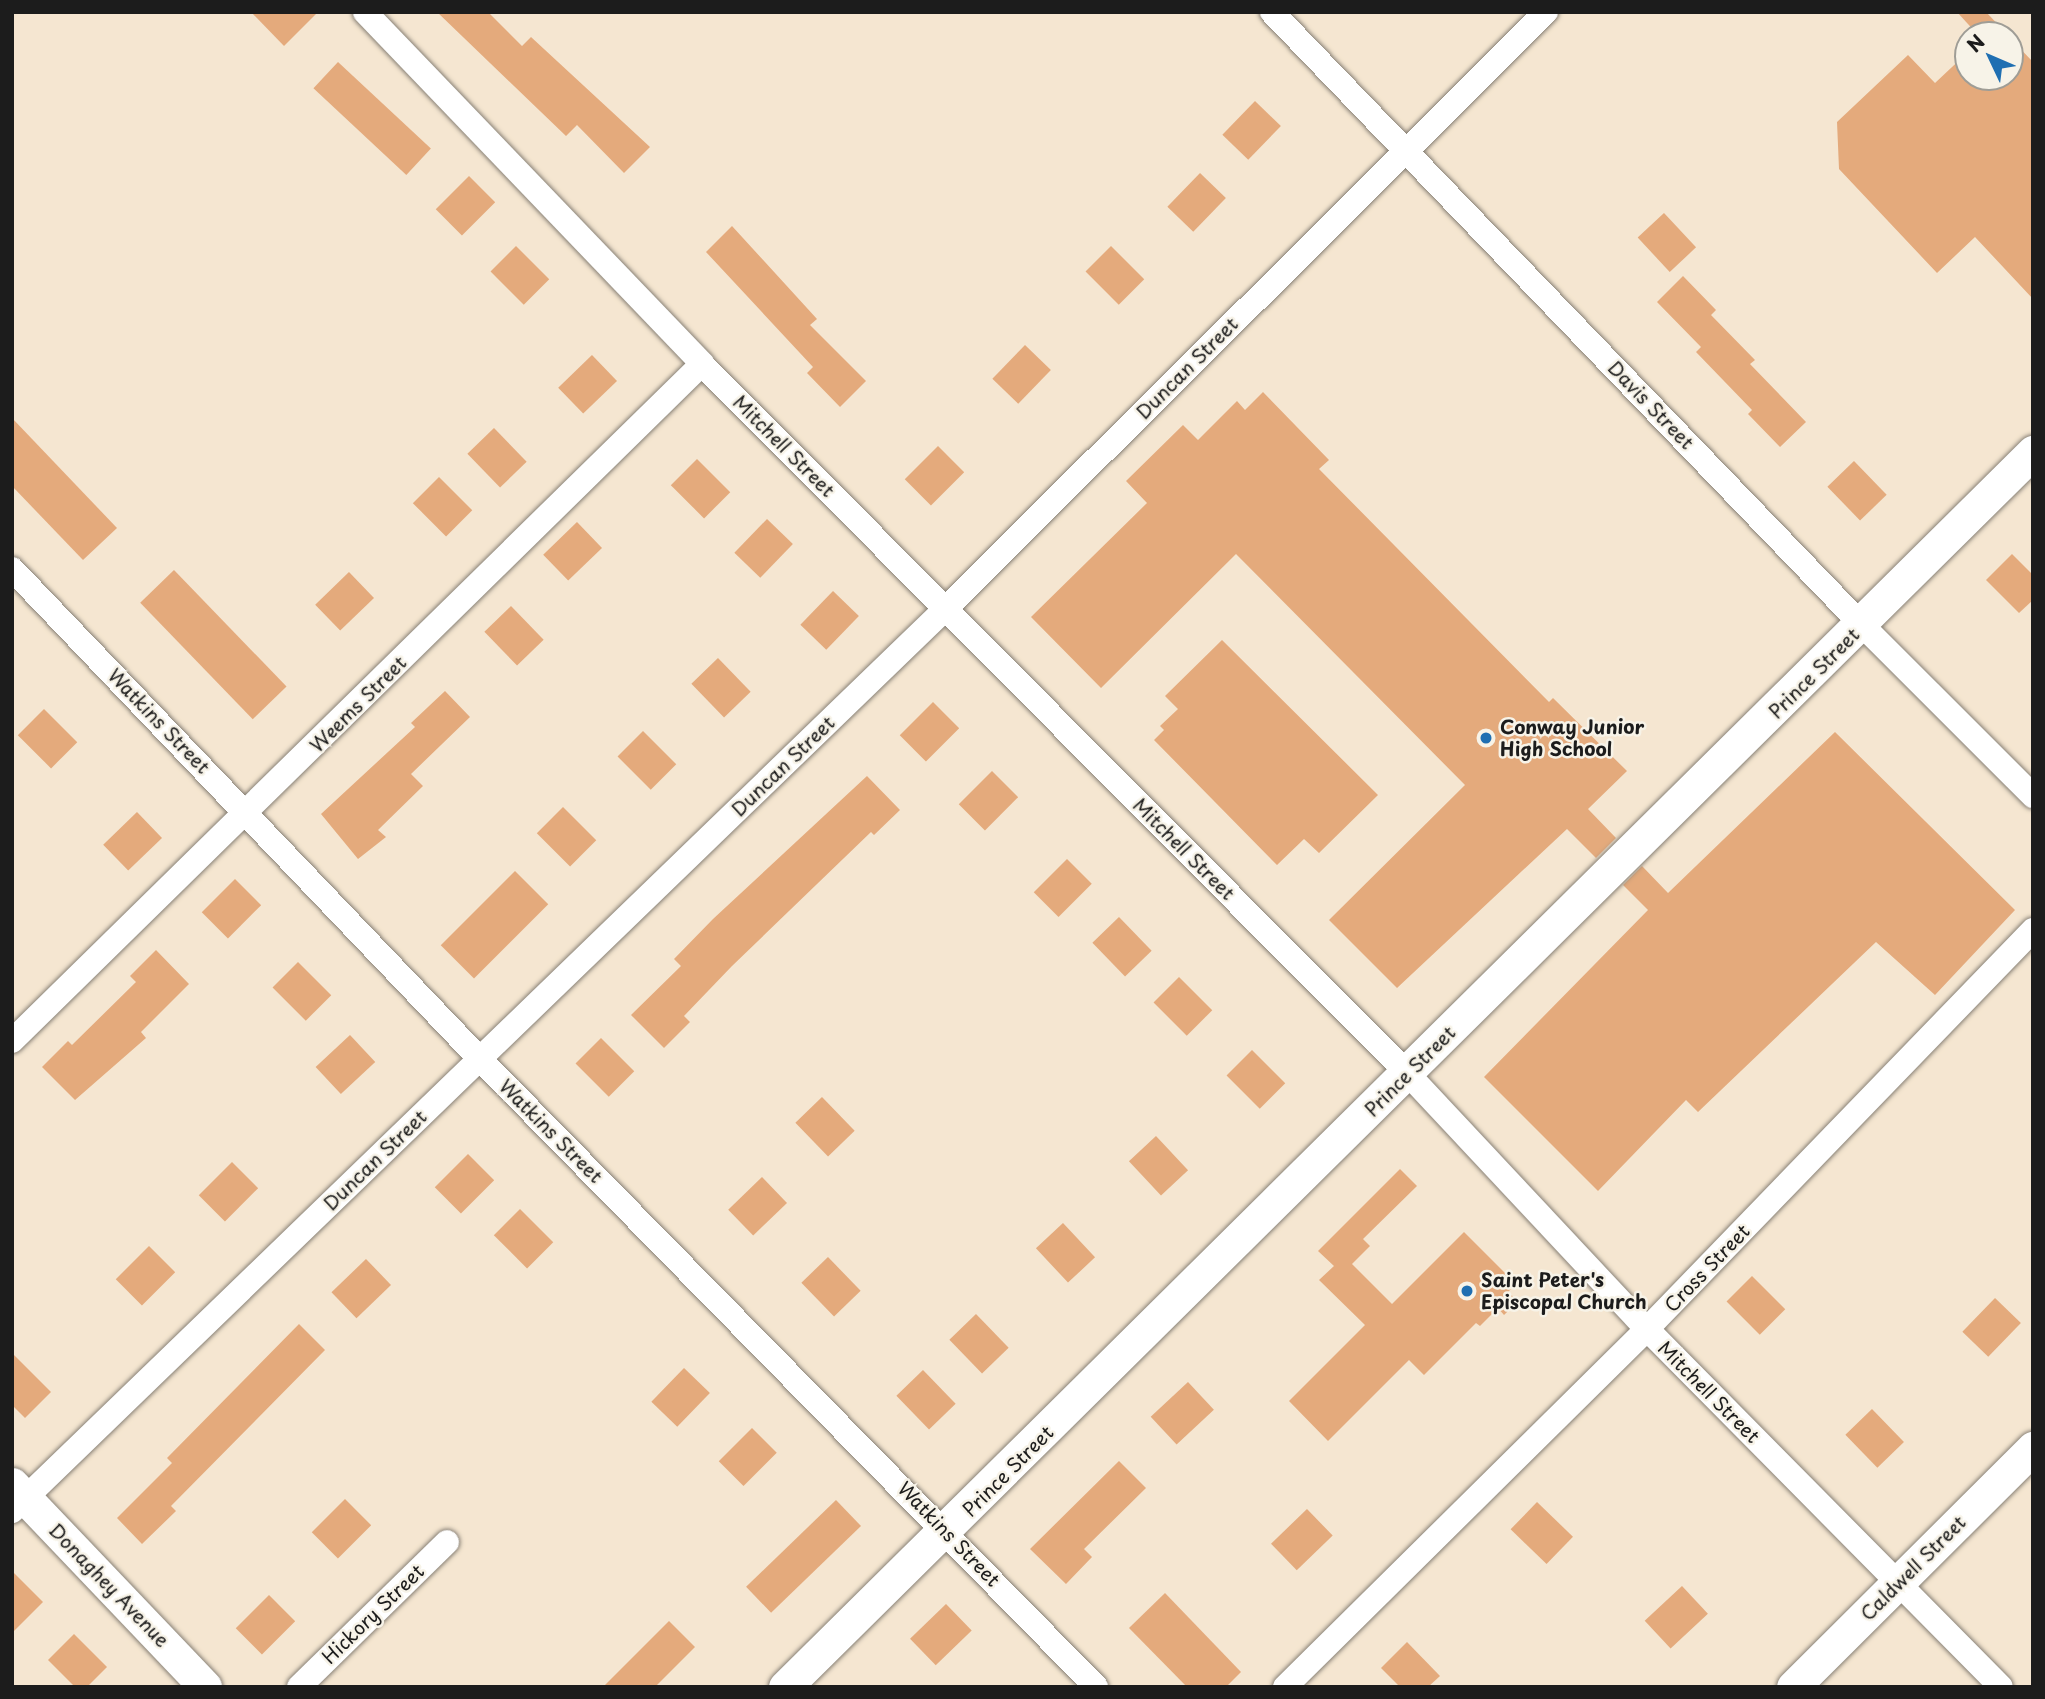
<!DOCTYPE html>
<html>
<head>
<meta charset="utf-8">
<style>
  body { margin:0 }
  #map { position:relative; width:2045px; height:1699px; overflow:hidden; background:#f5e6d1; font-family:"Playpen Sans",sans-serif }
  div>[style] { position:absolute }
  .building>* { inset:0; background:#e4aa7c; transform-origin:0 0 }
  .roads { filter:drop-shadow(0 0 2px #888176) drop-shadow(0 0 2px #888176) }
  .street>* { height:24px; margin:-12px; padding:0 12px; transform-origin:12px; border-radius:12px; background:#fff }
  .secondary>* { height:33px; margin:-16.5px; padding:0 16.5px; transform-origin:16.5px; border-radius:16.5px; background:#fff }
  .dots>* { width:19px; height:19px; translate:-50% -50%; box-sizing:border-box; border:4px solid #f7f3e8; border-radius:50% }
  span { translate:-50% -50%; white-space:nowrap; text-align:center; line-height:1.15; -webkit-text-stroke:5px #f7f3e8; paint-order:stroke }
  .street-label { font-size:19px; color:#1c1c1c }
  .poi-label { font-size:19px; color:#1c1c1c; font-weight:700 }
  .left { translate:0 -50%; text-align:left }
  .frame { position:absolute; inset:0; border:14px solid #1c1c1c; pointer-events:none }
  .north { position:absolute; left:1954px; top:21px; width:70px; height:70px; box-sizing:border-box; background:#f7f3e8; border:2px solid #9f9d96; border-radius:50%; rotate:314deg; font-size:19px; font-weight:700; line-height:28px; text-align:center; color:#1c1c1c }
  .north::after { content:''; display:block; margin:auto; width:24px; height:32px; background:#1f6fb2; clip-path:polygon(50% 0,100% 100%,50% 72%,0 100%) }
</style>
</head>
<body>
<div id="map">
  <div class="building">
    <i style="clip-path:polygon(251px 12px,318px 12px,284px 46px)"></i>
    <i style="clip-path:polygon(437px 12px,488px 12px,522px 46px,531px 37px,650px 147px,624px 173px,577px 125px,566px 136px)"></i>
    <i style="clip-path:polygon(1957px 12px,1986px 12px,2008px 35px,1978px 35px)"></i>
    <i style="clip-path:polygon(2010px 38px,2033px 62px,2033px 299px,1975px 237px,1937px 273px,1839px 169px,1837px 122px,1908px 55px,1935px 83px,1968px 52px,1968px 77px,2010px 77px)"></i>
    <i style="left:338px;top:62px;width:127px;height:36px;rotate:43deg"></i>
    <i style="left:1255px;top:101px;width:36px;height:47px;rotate:44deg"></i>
    <i style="left:1200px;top:173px;width:36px;height:47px;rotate:44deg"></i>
    <i style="left:469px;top:176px;width:37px;height:47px;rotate:45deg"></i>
    <i style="left:1664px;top:213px;width:47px;height:36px;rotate:47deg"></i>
    <i style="clip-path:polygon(732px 226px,817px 319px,810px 325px,866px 381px,840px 407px,807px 373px,813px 367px,706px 252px)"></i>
    <i style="left:516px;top:246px;width:47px;height:36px;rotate:45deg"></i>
    <i style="left:1111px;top:246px;width:47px;height:36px;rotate:45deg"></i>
    <i style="clip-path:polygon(1683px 276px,1716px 310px,1711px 315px,1755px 360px,1750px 364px,1806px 422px,1780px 447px,1748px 414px,1752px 410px,1696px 352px,1701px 347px,1657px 302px)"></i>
    <i style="left:1025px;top:345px;width:36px;height:47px;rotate:44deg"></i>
    <i style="left:592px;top:355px;width:36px;height:47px;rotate:46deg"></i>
    <i style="clip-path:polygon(1263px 392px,1329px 460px,1319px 469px,1549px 702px,1553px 698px,1627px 771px,1588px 809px,1616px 838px,1596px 858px,1567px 829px,1397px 988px,1329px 920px,1465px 785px,1236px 554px,1101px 688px,1031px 617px,1147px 503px,1126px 481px,1183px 425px,1198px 440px,1237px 401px,1245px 410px)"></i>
    <i style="clip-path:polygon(12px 418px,117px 528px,83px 560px,12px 486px)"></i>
    <i style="left:494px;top:428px;width:47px;height:37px;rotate:46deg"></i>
    <i style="left:938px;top:446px;width:37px;height:47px;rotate:45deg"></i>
    <i style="left:697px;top:459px;width:47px;height:37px;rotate:45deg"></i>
    <i style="left:1854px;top:461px;width:47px;height:37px;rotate:46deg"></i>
    <i style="left:439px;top:477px;width:47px;height:37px;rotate:45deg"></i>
    <i style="left:767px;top:519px;width:36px;height:47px;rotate:44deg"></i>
    <i style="left:577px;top:522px;width:36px;height:47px;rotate:46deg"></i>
    <i style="clip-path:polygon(2012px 554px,2033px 575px,2033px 600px,2019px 613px,1986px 580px)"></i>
    <i style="left:174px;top:570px;width:162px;height:47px;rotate:46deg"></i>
    <i style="left:349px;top:572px;width:36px;height:47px;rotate:46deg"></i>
    <i style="left:833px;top:591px;width:36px;height:47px;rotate:44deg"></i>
    <i style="left:511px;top:606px;width:47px;height:37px;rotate:46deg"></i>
    <i style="clip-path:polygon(1222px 640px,1378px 795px,1319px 853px,1304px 839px,1277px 865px,1154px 740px,1164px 730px,1160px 726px,1178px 709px,1165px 696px)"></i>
    <i style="left:718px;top:658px;width:47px;height:37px;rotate:46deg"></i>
    <i style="clip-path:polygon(445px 691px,470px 717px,411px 774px,423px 786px,378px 830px,386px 837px,358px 859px,321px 814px,415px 727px,411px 723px)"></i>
    <i style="left:933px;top:702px;width:37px;height:47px;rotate:45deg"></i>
    <i style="left:44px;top:709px;width:47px;height:37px;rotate:45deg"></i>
    <i style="left:643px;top:731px;width:47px;height:36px;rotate:45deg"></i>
    <i style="clip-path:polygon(1835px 732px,2015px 910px,1935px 995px,1876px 942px,1698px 1112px,1686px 1100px,1598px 1191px,1484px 1077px,1648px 910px,1623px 885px,1642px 866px,1668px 893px)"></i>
    <i style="left:992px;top:771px;width:37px;height:47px;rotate:45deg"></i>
    <i style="clip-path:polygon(867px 776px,900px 810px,874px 835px,871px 832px,732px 966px,684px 1016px,690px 1022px,664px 1048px,631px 1015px,681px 966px,674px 959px,713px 919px)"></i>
    <i style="left:563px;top:807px;width:47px;height:37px;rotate:45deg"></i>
    <i style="left:137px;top:812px;width:36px;height:47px;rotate:46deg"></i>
    <i style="left:1067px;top:859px;width:35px;height:47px;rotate:45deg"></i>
    <i style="left:515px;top:871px;width:47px;height:105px;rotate:45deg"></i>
    <i style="left:235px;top:879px;width:37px;height:47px;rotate:45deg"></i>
    <i style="left:1119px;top:917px;width:47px;height:37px;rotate:46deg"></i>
    <i style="clip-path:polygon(156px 950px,189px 984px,141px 1032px,146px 1038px,75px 1100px,42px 1067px,68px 1041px,72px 1045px,136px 982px,130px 976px)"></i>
    <i style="left:298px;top:962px;width:47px;height:36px;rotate:45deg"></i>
    <i style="left:1179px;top:977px;width:47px;height:36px;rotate:45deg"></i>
    <i style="left:350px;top:1035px;width:37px;height:47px;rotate:47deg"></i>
    <i style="left:601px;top:1038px;width:47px;height:36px;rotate:45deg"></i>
    <i style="left:1252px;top:1050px;width:47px;height:36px;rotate:45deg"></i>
    <i style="left:822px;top:1097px;width:47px;height:37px;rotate:46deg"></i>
    <i style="left:1156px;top:1136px;width:47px;height:37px;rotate:47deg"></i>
    <i style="left:468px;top:1154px;width:37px;height:47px;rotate:45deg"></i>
    <i style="left:232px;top:1162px;width:37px;height:47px;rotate:45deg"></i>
    <i style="clip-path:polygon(1400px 1169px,1417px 1186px,1363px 1239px,1370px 1246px,1352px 1264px,1392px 1304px,1464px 1232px,1516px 1284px,1508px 1292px,1518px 1301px,1504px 1315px,1498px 1308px,1480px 1326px,1476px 1323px,1424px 1375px,1409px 1360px,1328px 1441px,1289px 1401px,1365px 1325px,1319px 1280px,1334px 1266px,1318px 1251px)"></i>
    <i style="left:762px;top:1177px;width:36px;height:47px;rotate:46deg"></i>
    <i style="left:520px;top:1209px;width:47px;height:37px;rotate:45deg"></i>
    <i style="left:1063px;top:1223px;width:47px;height:37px;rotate:47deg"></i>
    <i style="left:149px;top:1246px;width:37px;height:47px;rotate:45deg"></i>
    <i style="left:828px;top:1257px;width:47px;height:37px;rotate:46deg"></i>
    <i style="left:366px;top:1259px;width:36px;height:48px;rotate:46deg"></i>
    <i style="left:1752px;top:1276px;width:47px;height:36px;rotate:45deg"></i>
    <i style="left:1995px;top:1298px;width:36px;height:47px;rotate:44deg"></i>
    <i style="left:976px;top:1314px;width:47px;height:37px;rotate:46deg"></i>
    <i style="clip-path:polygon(299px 1324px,325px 1350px,171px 1506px,176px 1511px,142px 1544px,117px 1518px,172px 1463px,167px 1458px)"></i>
    <i style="clip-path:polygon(12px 1353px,51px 1392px,25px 1418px,12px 1405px)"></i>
    <i style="left:684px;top:1368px;width:36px;height:47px;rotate:44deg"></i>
    <i style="left:923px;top:1370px;width:47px;height:37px;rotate:46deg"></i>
    <i style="left:1188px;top:1382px;width:38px;height:51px;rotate:47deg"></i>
    <i style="left:1872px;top:1409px;width:46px;height:37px;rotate:46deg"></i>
    <i style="left:752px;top:1428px;width:35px;height:47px;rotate:45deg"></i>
    <i style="clip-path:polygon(1119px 1461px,1146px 1488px,1084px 1549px,1092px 1557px,1066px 1584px,1030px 1549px)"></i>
    <i style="left:345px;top:1499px;width:37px;height:47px;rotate:45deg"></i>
    <i style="left:836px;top:1500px;width:36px;height:125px;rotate:46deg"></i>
    <i style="left:1537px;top:1502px;width:50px;height:38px;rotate:44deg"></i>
    <i style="left:1307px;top:1509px;width:37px;height:50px;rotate:46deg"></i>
    <i style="clip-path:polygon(12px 1571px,43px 1602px,12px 1633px)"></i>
    <i style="left:1682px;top:1586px;width:38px;height:51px;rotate:47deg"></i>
    <i style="clip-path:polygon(1165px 1593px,1241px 1672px,1226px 1687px,1187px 1687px,1129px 1628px)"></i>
    <i style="left:269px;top:1595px;width:37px;height:47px;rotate:45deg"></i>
    <i style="left:946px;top:1604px;width:37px;height:50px;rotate:46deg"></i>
    <i style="clip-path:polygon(669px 1621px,695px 1647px,655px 1687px,603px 1687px)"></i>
    <i style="clip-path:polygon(74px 1634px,107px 1667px,87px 1687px,75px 1687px,48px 1660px)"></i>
    <i style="clip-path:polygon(1407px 1642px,1440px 1676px,1428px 1687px,1400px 1687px,1381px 1668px)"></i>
  </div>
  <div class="roads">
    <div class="street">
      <i style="left:365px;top:12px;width:487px;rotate:46.2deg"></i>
      <i style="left:702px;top:364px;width:1001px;rotate:45.16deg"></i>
      <i style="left:1408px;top:1074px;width:349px;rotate:46.9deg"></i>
      <i style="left:1647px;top:1329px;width:503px;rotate:45.32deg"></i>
      <i style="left:1272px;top:12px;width:851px;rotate:46.1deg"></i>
      <i style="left:1862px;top:625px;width:242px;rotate:45deg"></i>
      <i style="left:12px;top:569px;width:678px;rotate:46.32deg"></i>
      <i style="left:480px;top:1059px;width:880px;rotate:45.55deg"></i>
      <i style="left:12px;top:1041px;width:967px;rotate:-44.46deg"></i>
      <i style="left:12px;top:1511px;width:1298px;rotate:-44.03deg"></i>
      <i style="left:945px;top:609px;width:847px;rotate:-44.81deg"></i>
      <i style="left:299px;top:1687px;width:207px;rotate:-44.4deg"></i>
      <i style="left:1285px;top:1687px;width:509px;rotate:-44.68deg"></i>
      <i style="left:1647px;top:1329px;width:555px;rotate:-45.95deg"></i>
    </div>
    <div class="secondary">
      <i style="left:12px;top:1484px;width:280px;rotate:46.4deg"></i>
      <i style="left:785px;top:1687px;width:1756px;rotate:-44.7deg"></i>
      <i style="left:1793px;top:1687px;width:339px;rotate:-44.9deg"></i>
    </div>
  </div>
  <div class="dots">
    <i style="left:1486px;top:738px;background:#1f6fb2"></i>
    <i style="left:1467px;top:1291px;background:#1f6fb2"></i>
  </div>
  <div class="street-label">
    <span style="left:1187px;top:368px;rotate:-45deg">Duncan Street</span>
    <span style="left:1651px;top:405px;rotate:46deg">Davis Street</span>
    <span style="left:784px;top:446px;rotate:45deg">Mitchell Street</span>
    <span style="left:1814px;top:673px;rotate:-45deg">Prince Street</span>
    <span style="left:358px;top:704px;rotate:-45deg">Weems Street</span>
    <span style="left:159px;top:721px;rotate:46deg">Watkins Street</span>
    <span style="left:783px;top:766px;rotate:-44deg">Duncan Street</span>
    <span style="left:1184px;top:849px;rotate:45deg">Mitchell Street</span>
    <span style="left:1410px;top:1071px;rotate:-45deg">Prince Street</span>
    <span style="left:551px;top:1131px;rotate:45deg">Watkins Street</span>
    <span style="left:375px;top:1160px;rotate:-44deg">Duncan Street</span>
    <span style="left:1707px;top:1268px;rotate:-46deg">Cross Street</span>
    <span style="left:1709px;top:1392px;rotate:45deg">Mitchell Street</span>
    <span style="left:1008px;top:1471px;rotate:-45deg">Prince Street</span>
    <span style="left:949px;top:1534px;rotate:46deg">Watkins Street</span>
    <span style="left:1913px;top:1568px;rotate:-45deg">Caldwell Street</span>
    <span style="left:109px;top:1585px;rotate:46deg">Donaghey Avenue</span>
    <span style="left:373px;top:1614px;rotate:-44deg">Hickory Street</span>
  </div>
  <div class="poi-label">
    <span class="left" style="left:1500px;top:738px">Conway Junior<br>High School</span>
    <span class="left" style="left:1481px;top:1291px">Saint Peter's<br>Episcopal Church</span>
  </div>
  <div class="frame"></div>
  <div class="north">N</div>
</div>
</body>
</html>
